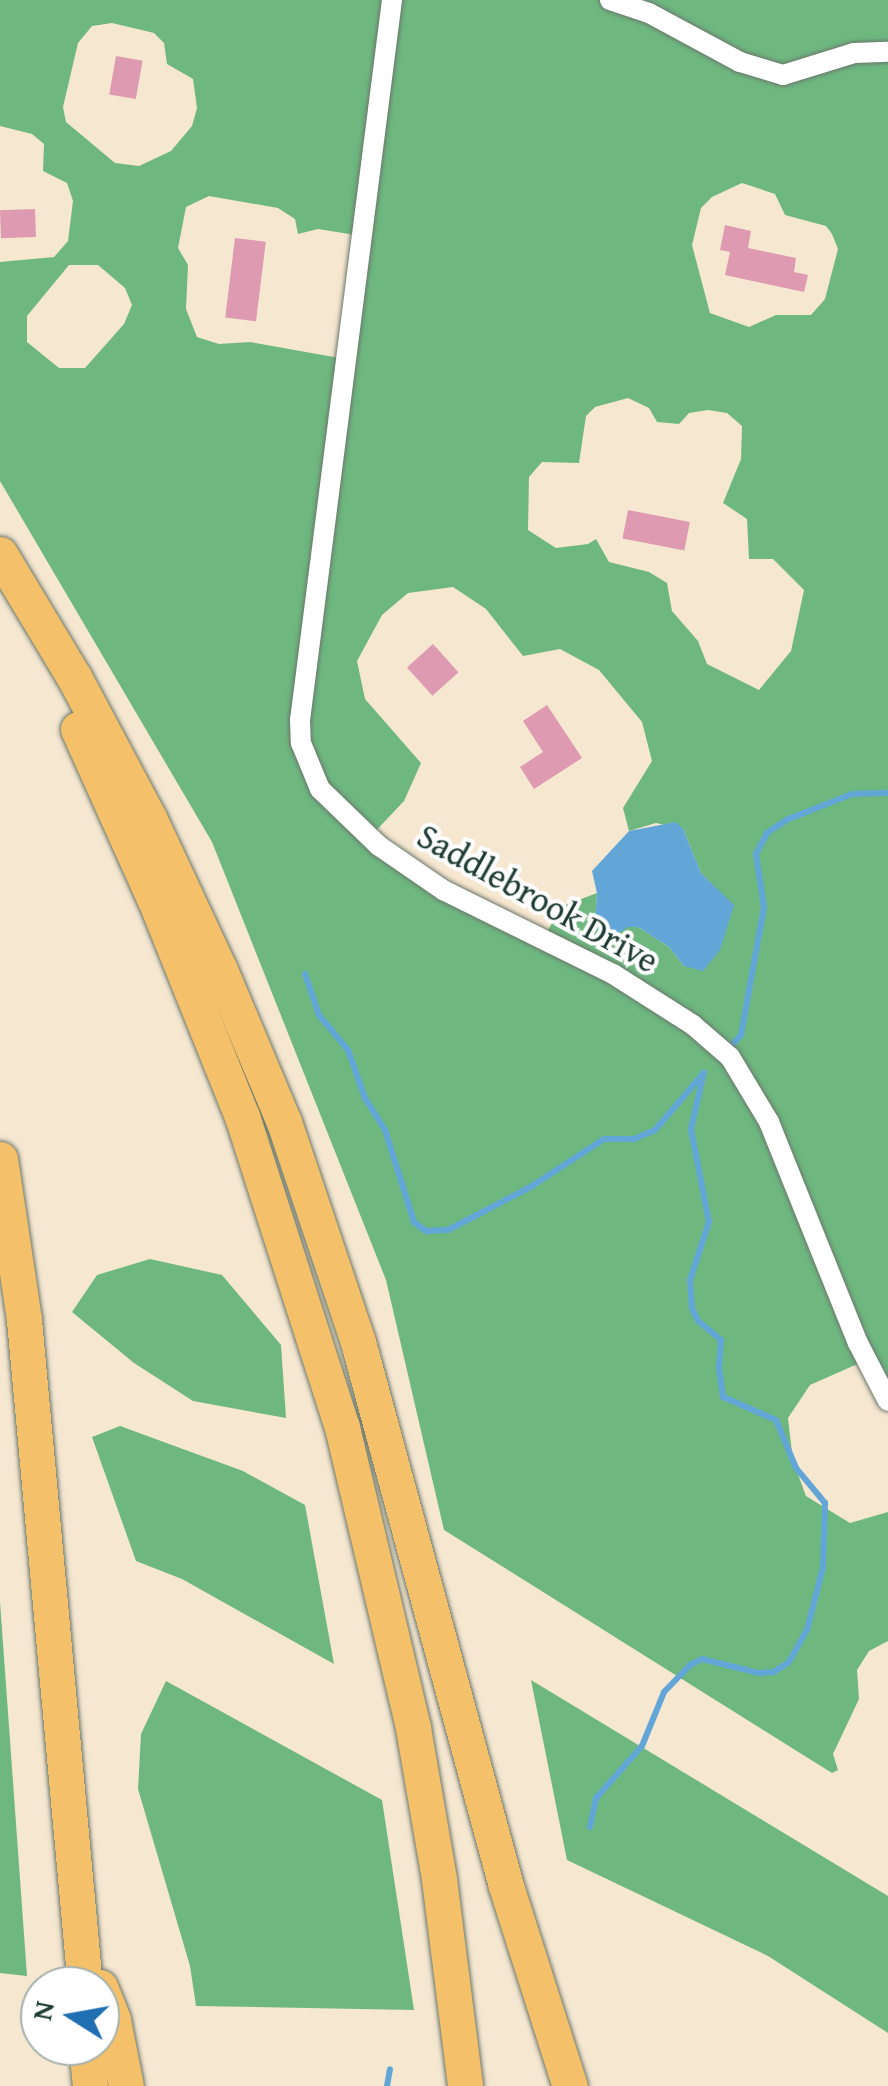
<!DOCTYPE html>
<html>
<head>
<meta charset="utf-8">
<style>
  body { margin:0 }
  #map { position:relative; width:888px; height:2086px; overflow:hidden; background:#f6e7d1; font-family:"Gentium Book Plus",serif }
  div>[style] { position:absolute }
  .forest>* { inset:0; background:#6eb880 }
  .water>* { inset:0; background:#61a6d6 }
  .stream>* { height:6px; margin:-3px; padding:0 3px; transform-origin:3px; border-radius:3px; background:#61a6d6 }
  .building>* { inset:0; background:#de9ab1; transform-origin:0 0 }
  .roads { filter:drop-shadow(0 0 2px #6a786b) drop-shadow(0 0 2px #6a786b) }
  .street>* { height:20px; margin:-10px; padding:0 10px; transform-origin:10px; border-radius:10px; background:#fff }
  .highway>* { height:35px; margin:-17.5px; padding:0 17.5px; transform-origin:17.5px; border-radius:17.5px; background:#f4c16a }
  span { translate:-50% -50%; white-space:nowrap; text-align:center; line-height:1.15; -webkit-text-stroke:8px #fff; paint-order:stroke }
  .street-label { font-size:35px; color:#1f3d34 }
  .north { position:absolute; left:20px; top:1966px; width:100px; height:100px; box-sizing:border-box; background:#fff; border:2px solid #a5b1ae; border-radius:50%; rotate:281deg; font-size:28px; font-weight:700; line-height:40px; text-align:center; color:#1f3d34 }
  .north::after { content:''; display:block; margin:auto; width:35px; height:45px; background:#1f6fb2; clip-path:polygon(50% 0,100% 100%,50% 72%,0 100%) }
</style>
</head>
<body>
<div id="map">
  <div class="forest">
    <i style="clip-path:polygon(evenodd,0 0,888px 0,888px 1405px,862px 1362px,810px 1385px,788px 1418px,793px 1461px,806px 1496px,850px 1523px,888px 1512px,888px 1641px,869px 1651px,857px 1670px,859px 1699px,833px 1754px,838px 1770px,832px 1773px,444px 1530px,386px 1280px,212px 842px,0 481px,0 262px,54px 257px,68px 241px,73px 201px,67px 183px,43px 171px,44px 144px,32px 134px,0 126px,0 0,112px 23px,154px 33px,164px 43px,167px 64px,193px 79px,197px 108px,192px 126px,171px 151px,139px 166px,115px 163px,66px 122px,63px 107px,78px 43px,92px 26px,112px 23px,0 0,742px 183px,775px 194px,785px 215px,826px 226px,832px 234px,838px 249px,825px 299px,811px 315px,776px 315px,749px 327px,710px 313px,692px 245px,701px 208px,712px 197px,742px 183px,0 0,209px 196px,278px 208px,295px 219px,298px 234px,318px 229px,362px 236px,345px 359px,250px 342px,219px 344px,197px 337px,186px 309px,188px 265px,178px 248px,186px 207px,209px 196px,0 0,69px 265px,98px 265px,125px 288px,132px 305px,124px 324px,85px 368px,59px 368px,27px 342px,27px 316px,69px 265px,0 0,628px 398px,649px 408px,657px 422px,679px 424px,689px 413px,708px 410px,727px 413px,742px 426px,741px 459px,723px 503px,747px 519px,749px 559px,773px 559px,804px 590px,791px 651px,759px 690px,707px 664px,698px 641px,672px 611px,667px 583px,649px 572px,609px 562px,596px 539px,588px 544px,556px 548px,528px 530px,529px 477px,542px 462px,579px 463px,586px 416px,595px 407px,628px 398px,0 0,453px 587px,486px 609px,523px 656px,560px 649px,599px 670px,642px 722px,652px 761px,623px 808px,629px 831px,656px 823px,683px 829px,701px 873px,731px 904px,684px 966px,669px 947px,638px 927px,595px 924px,597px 893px,563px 906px,544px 936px,370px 837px,404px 801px,421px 763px,365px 699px,357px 661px,382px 615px,408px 593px,453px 587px)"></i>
    <i style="clip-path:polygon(150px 1259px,222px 1275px,281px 1345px,286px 1418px,193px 1401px,134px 1363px,72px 1312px,97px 1275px)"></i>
    <i style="clip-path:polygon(120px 1426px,243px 1471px,305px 1505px,334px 1664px,182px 1579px,136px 1561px,92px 1437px)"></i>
    <i style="clip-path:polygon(0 1602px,27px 1976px,0 1973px)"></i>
    <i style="clip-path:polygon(531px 1680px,888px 1896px,888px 2033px,768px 1956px,567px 1860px)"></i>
    <i style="clip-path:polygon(166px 1681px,382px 1800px,414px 2010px,196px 2006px,190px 1966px,138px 1789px,141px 1734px)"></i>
  </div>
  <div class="water">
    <i style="clip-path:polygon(676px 822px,683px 829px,701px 873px,734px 905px,720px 950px,703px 971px,684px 966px,669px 947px,638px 927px,628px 927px,606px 941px,595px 924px,597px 893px,592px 871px,629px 831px)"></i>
  </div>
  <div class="stream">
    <i style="left:305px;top:974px;width:43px;rotate:71.1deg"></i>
    <i style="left:319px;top:1015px;width:45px;rotate:50.4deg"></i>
    <i style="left:348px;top:1050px;width:51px;rotate:70.5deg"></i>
    <i style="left:365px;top:1098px;width:38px;rotate:58deg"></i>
    <i style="left:385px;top:1130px;width:96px;rotate:72.5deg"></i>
    <i style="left:414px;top:1222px;width:15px;rotate:37deg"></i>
    <i style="left:426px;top:1231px;width:22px;rotate:-3deg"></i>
    <i style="left:448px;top:1230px;width:95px;rotate:-27.6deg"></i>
    <i style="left:532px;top:1186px;width:86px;rotate:-33.1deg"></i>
    <i style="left:604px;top:1139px;width:30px"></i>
    <i style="left:634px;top:1139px;width:23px;rotate:-23deg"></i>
    <i style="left:655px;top:1130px;width:74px;rotate:-49.4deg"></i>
    <i style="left:733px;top:1044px;width:12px;rotate:-48deg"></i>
    <i style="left:741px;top:1035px;width:130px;rotate:-79.8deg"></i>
    <i style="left:764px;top:907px;width:54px;rotate:-98.6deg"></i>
    <i style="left:756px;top:854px;width:24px;rotate:-62deg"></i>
    <i style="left:767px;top:833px;width:23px;rotate:-34deg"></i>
    <i style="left:786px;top:820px;width:71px;rotate:-21.5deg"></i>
    <i style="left:852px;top:794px;width:36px;rotate:-2deg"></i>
    <i style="left:590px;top:1827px;width:30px;rotate:-78deg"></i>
    <i style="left:596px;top:1798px;width:69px;rotate:-48.5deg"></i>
    <i style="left:642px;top:1746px;width:58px;rotate:-67.8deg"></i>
    <i style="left:664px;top:1692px;width:37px;rotate:-46deg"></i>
    <i style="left:690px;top:1665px;width:13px;rotate:-27deg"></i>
    <i style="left:702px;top:1659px;width:59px;rotate:13.8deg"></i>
    <i style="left:759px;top:1673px;width:15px;rotate:-4deg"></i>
    <i style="left:774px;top:1672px;width:18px;rotate:-34deg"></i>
    <i style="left:789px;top:1662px;width:37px;rotate:-61deg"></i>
    <i style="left:807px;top:1630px;width:65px;rotate:-75.7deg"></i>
    <i style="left:823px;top:1567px;width:64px;rotate:-88.2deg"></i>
    <i style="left:825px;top:1503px;width:45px;rotate:-129.6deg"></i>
    <i style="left:796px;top:1468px;width:52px;rotate:-112.6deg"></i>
    <i style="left:776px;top:1420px;width:58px;rotate:-156.5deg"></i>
    <i style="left:723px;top:1397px;width:29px;rotate:-98deg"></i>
    <i style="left:719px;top:1368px;width:28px;rotate:-86deg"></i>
    <i style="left:721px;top:1340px;width:30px;rotate:-140deg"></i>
    <i style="left:698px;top:1321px;width:14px;rotate:-115deg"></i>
    <i style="left:692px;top:1308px;width:28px;rotate:-94deg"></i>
    <i style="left:690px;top:1280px;width:61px;rotate:-71.9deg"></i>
    <i style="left:709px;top:1222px;width:95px;rotate:-101deg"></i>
    <i style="left:691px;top:1129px;width:58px;rotate:-77.2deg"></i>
    <i style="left:387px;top:2086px;width:17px;rotate:-80deg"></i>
  </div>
  <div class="building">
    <i style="left:116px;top:56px;width:27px;height:39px;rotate:10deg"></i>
    <i style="left:35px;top:209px;width:28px;height:35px;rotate:88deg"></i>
    <i style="clip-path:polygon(725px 225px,751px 231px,748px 248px,796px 258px,794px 272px,808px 275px,804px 292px,725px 275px,730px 252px,720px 250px)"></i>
    <i style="left:235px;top:238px;width:31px;height:80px;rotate:7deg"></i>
    <i style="left:628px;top:510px;width:63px;height:29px;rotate:11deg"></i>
    <i style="left:433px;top:644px;width:38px;height:35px;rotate:48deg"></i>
    <i style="clip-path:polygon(547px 705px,582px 758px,534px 789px,520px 767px,543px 752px,523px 721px)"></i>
  </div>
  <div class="roads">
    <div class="street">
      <i style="left:392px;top:0;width:726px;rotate:97.28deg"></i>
      <i style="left:300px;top:720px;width:23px;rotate:88deg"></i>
      <i style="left:301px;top:743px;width:50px;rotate:67.6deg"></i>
      <i style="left:320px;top:789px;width:82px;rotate:44deg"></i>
      <i style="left:379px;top:846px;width:78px;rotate:34.5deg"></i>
      <i style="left:443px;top:890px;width:190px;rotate:26.3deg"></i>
      <i style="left:613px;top:974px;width:95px;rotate:32.5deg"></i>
      <i style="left:693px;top:1025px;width:49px;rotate:40.9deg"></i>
      <i style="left:730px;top:1057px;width:76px;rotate:59deg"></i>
      <i style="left:769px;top:1122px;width:238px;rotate:68.1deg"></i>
      <i style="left:858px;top:1343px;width:65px;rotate:62.7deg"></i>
      <i style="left:610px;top:0;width:41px;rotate:18.4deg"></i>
      <i style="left:649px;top:13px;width:103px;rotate:28.3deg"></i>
      <i style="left:740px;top:62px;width:45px;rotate:16.8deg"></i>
      <i style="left:783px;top:75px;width:74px;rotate:-17.2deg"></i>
      <i style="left:854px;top:53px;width:34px;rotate:-2deg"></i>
    </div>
    <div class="highway">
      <i style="left:0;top:554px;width:144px;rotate:59deg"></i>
      <i style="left:74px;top:677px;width:160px;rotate:62deg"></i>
      <i style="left:149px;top:818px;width:168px;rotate:65deg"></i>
      <i style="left:220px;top:970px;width:165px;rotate:67.2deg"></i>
      <i style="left:284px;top:1122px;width:232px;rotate:71.4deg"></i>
      <i style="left:358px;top:1342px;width:564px;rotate:74.78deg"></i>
      <i style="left:506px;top:1886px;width:210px;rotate:72.3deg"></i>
      <i style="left:78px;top:729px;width:188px;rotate:65.8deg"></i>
      <i style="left:155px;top:900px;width:233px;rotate:68.1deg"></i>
      <i style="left:242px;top:1116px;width:327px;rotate:72.2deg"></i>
      <i style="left:342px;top:1427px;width:309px;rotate:76.7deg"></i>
      <i style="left:413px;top:1728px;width:153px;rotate:80.2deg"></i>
      <i style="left:439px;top:1879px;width:209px;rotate:82.8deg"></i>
      <i style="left:0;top:1159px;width:163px;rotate:81.5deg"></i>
      <i style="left:24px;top:1320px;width:669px;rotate:84.77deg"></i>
      <i style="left:100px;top:1987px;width:35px;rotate:68deg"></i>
      <i style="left:113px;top:2020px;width:67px;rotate:78.9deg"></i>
      <i style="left:86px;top:2046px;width:40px;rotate:84.3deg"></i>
    </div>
  </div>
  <div class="street-label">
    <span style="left:538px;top:898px;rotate:29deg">Saddlebrook Drive</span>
  </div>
  <div class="north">N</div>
</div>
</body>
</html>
